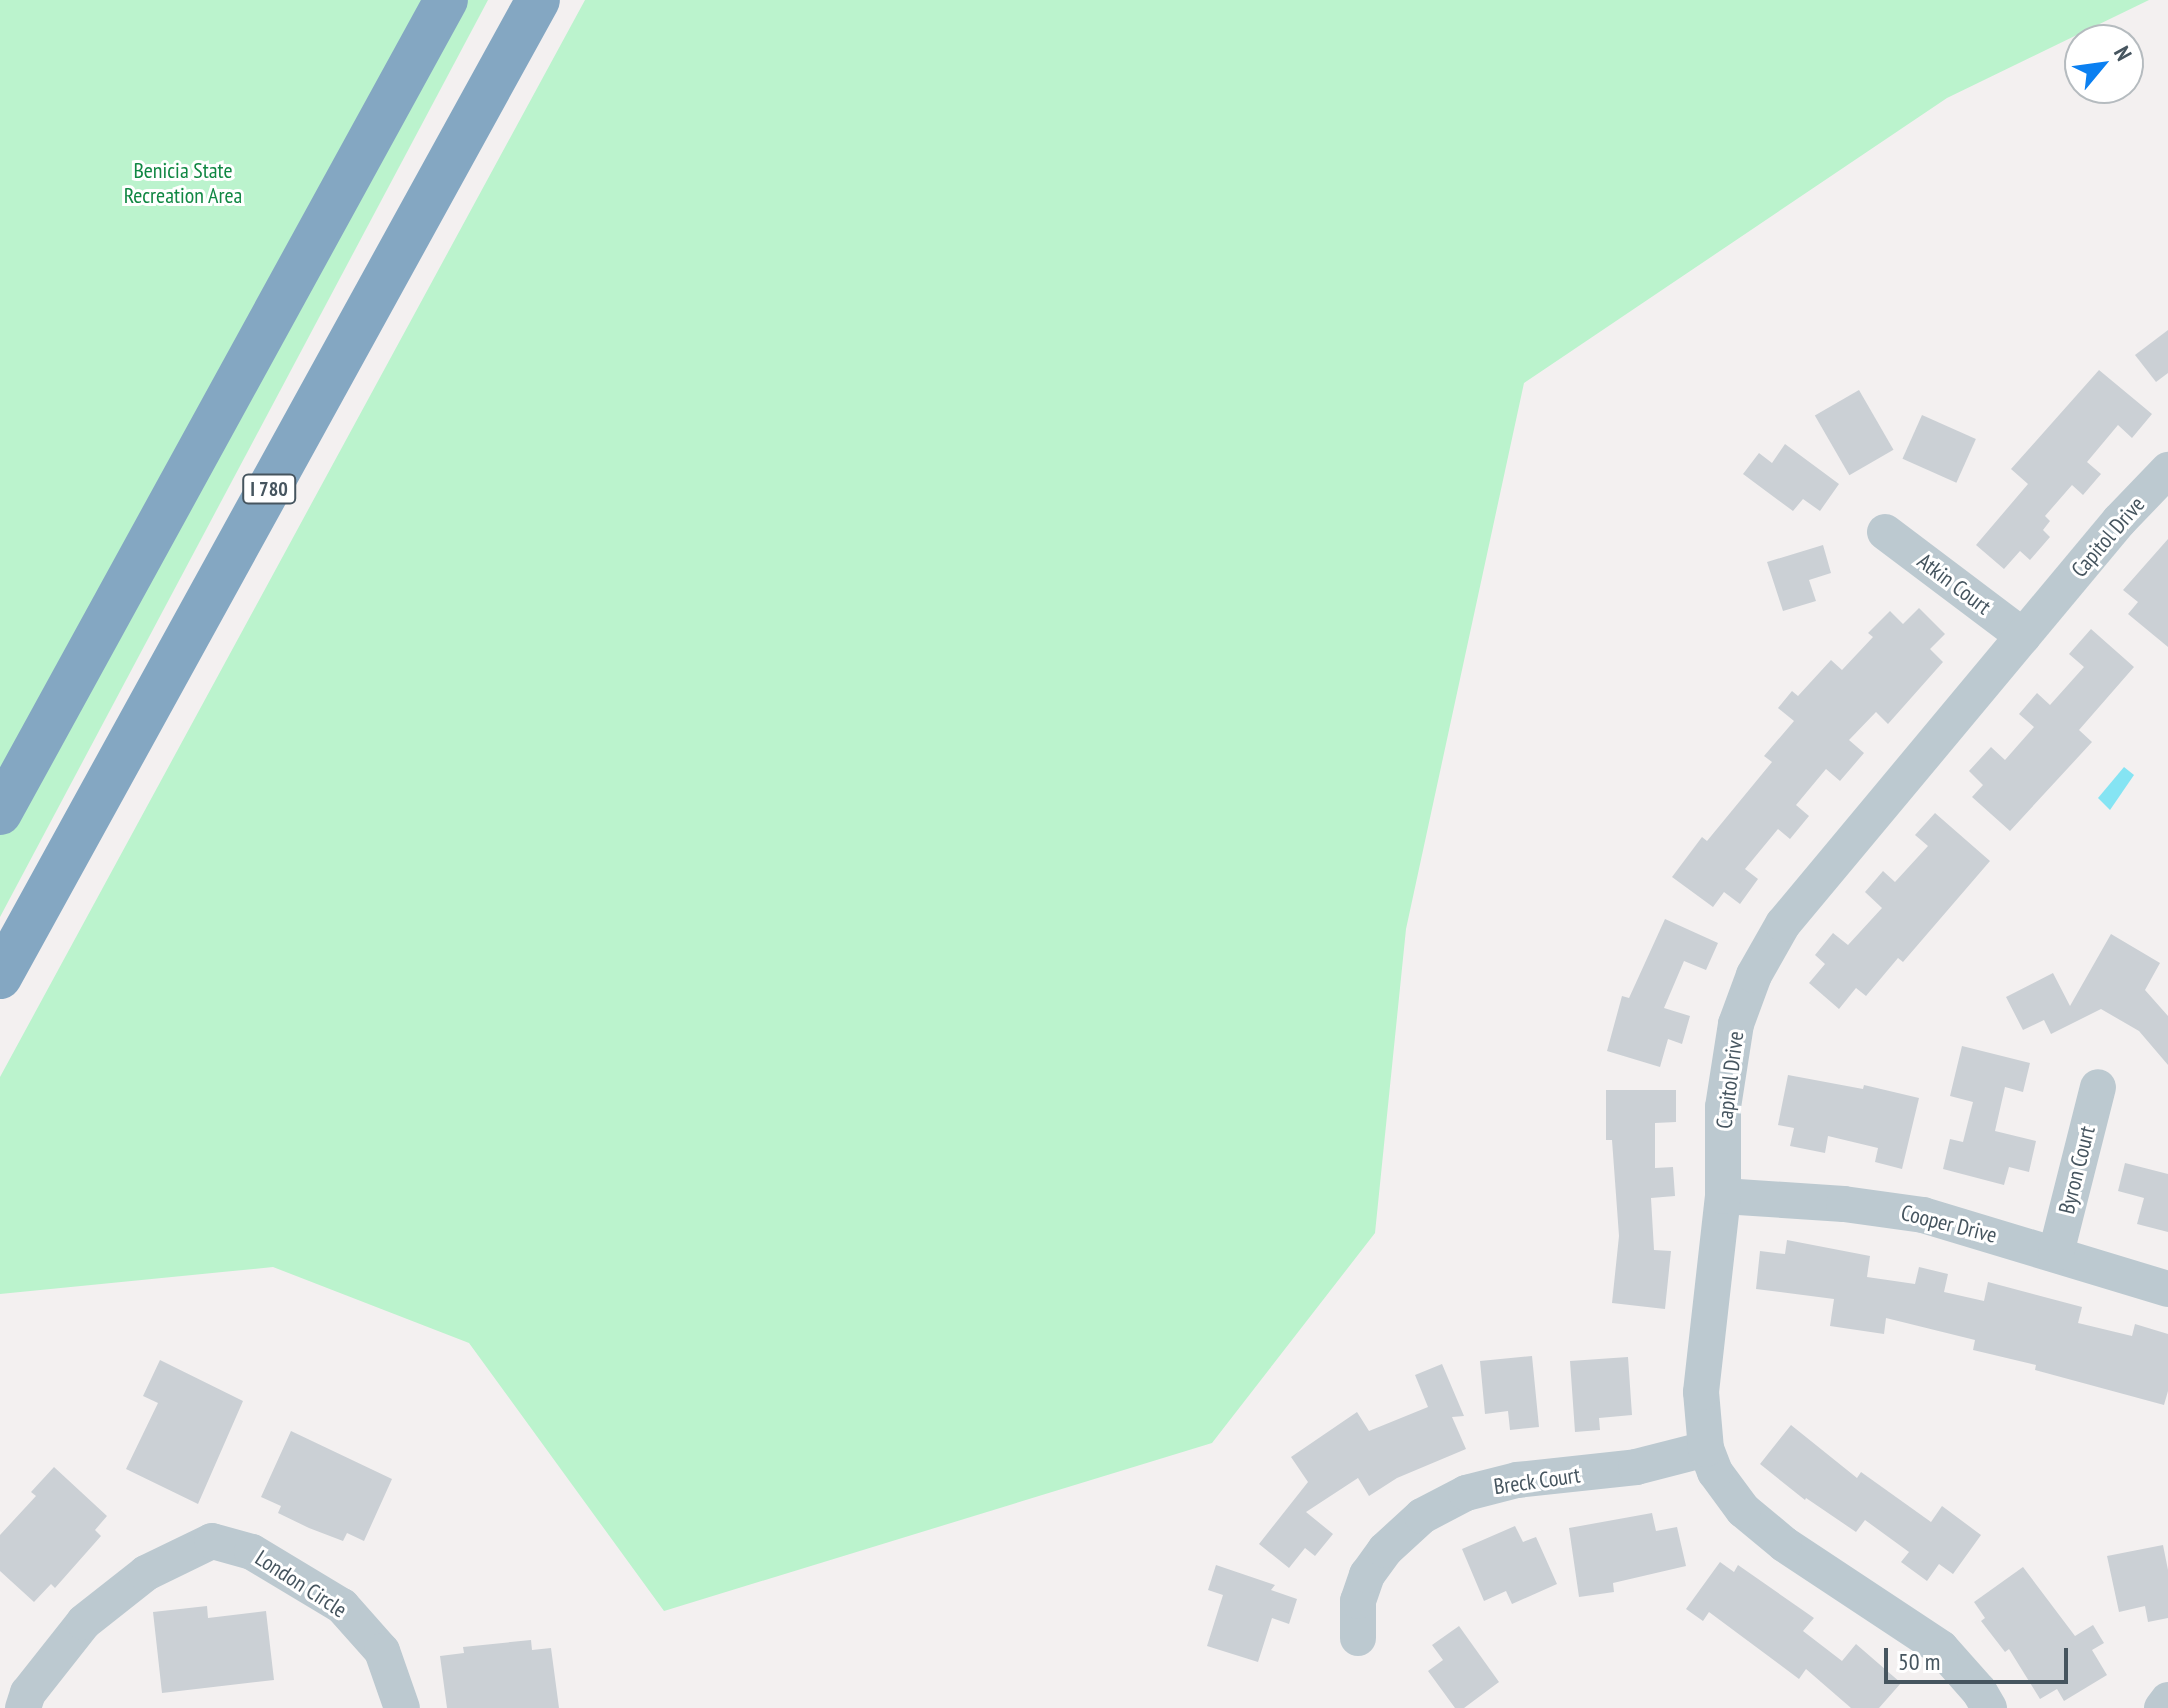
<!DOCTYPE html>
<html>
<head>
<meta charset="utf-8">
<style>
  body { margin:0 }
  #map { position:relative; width:2168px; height:1708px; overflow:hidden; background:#f3f0f0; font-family:"PT Sans Narrow",sans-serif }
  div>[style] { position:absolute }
  .green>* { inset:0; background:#bbf3cd }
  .water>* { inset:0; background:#85e4f3 }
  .building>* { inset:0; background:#cbd0d5; transform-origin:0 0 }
  .minor>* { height:36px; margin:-18px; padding:0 18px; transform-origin:18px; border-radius:18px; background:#bcc9d0 }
  .highway>* { height:44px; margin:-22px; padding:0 22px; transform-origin:22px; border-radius:22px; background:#84a7c2 }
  span { translate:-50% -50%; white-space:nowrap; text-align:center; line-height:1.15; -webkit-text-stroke:6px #fff; paint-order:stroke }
  .shield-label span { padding:2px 6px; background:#fff; border:2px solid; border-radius:6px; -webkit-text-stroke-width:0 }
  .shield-label { font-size:20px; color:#46555f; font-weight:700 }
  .park-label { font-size:22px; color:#108743 }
  .street-label { font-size:22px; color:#46555f }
  .north { position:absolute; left:2064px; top:24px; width:80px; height:80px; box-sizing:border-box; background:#fff; border:2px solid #b5bbbf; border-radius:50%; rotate:61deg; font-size:22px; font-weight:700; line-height:32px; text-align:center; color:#46555f }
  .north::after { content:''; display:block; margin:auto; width:28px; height:36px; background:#0b80f1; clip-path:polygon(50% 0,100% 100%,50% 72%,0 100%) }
  .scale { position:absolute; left:1884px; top:1648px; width:184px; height:36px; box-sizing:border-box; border:4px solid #46555f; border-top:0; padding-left:10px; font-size:24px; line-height:28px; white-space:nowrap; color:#46555f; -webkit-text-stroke:6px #fff; paint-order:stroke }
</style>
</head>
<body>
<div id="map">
  <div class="green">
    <i style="clip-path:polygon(0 0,488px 0,0 917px)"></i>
    <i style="clip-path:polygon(585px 0,2149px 0,1947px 98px,1524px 383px,1406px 929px,1375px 1233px,1212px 1443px,664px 1611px,469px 1343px,273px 1267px,0 1294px,0 1077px)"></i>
  </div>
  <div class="water">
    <i style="clip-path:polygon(2124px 767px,2134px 775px,2110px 810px,2098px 798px)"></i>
  </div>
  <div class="building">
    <i style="clip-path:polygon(2168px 330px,2168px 373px,2156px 382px,2135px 355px)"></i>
    <i style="clip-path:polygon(2099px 370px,2152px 414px,2132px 438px,2118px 425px,2087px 462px,2101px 474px,2083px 495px,2072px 485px,2045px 516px,2050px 521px,2043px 530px,2050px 537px,2030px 560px,2020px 551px,2004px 569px,1976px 545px,2028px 484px,2011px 469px)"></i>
    <i style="left:1859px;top:390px;width:69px;height:51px;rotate:60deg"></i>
    <i style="left:1922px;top:415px;width:59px;height:48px;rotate:24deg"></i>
    <i style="clip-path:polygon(1785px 444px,1839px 484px,1820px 511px,1803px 499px,1793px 511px,1743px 474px,1759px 453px,1772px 463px)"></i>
    <i style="clip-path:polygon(2168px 539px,2168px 647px,2128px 614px,2138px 602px,2123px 590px)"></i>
    <i style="clip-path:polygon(1823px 545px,1831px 573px,1809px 580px,1816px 601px,1783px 611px,1767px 562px)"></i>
    <i style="clip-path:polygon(1919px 608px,1945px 634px,1930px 649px,1943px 662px,1888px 724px,1876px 712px,1849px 740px,1864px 753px,1840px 781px,1826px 769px,1796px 805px,1809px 816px,1790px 839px,1778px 829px,1745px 869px,1758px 879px,1740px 904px,1724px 892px,1713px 907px,1672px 877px,1702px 837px,1707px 841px,1772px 762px,1764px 756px,1794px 721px,1778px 708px,1792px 691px,1798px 696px,1831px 660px,1842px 670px,1873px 637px,1868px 633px,1890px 611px,1903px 624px)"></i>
    <i style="clip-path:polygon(2091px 629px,2134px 667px,2079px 730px,2092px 742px,2010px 831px,1972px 797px,1983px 785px,1969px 771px,1991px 747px,2005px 760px,2034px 727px,2019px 714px,2037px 693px,2050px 705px,2084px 667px,2069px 654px)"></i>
    <i style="clip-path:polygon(1935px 813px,1990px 861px,1903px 962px,1898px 958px,1866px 996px,1856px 988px,1839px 1009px,1809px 983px,1825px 964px,1815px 955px,1833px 933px,1848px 945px,1882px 908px,1865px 892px,1883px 871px,1895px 882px,1928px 846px,1915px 835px)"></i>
    <i style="clip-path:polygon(1665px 919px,1718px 943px,1706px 970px,1684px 961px,1664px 1008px,1690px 1016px,1682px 1044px,1668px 1039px,1660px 1067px,1607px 1051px,1622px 996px,1629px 998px)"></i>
    <i style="clip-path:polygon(2111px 934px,2160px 963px,2145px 990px,2168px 1016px,2168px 1065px,2139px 1031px,2101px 1009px,2051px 1034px,2044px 1020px,2023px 1030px,2006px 997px,2053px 973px,2070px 1006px)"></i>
    <i style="clip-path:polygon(1962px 1046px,2030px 1063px,2023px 1092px,2005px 1087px,1995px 1131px,2036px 1141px,2029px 1172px,2009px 1167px,2004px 1185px,1943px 1169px,1950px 1139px,1963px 1142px,1973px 1102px,1950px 1096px)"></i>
    <i style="clip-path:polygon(1788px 1075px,1863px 1089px,1864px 1085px,1919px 1098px,1902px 1169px,1875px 1162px,1878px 1148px,1828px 1136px,1825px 1153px,1790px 1146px,1794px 1128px,1778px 1125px)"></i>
    <i style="clip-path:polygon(1606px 1090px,1676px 1090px,1676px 1122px,1655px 1123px,1655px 1168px,1673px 1167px,1675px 1196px,1651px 1198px,1654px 1250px,1671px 1251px,1665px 1309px,1612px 1303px,1619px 1236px,1612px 1140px,1606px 1140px)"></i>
    <i style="clip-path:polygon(2125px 1163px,2168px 1174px,2168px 1232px,2137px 1224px,2144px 1198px,2118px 1191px)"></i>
    <i style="clip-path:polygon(1787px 1240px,1870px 1256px,1867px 1277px,1915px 1284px,1919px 1267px,1948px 1274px,1944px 1292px,1984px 1301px,1988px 1282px,2082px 1307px,2078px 1323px,2132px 1336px,2135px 1324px,2168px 1334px,2168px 1391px,2164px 1405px,2035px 1370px,2036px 1365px,1973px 1350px,1975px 1340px,1886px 1318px,1884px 1334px,1830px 1326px,1834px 1299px,1756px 1289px,1760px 1251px,1785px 1254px)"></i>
    <i style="clip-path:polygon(1532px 1356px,1539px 1427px,1510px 1430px,1508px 1411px,1485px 1414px,1480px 1361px)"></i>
    <i style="clip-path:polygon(1628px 1357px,1632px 1415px,1599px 1418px,1600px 1430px,1575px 1432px,1570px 1361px)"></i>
    <i style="clip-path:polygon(160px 1360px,243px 1401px,198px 1504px,126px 1469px,158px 1403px,143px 1396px)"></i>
    <i style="clip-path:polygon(1442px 1364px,1464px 1416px,1452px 1417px,1466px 1449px,1397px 1478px,1369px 1496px,1358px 1478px,1306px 1512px,1333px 1534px,1315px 1556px,1305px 1548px,1289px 1568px,1259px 1544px,1308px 1482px,1291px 1457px,1357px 1412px,1369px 1431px,1428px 1407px,1415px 1375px)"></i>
    <i style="clip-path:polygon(1791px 1425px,1857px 1478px,1861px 1472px,1931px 1522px,1942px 1506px,1981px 1535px,1953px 1574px,1939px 1564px,1927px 1581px,1901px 1562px,1909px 1552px,1865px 1520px,1856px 1532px,1806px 1498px,1805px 1500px,1760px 1464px)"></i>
    <i style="clip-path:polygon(291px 1431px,392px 1479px,364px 1541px,347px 1533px,343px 1541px,309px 1528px,278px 1513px,281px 1506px,261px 1497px)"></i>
    <i style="clip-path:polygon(54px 1467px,107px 1516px,95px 1530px,101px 1536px,55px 1588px,51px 1584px,34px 1602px,0 1571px,0 1535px,36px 1496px,31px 1492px)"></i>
    <i style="clip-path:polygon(1652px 1513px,1656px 1531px,1677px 1527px,1686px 1566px,1613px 1583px,1614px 1592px,1579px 1597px,1569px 1528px)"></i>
    <i style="clip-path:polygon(1515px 1526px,1523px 1542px,1536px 1537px,1557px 1584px,1512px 1604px,1506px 1591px,1484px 1601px,1462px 1549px)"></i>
    <i style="clip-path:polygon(2163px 1545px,2168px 1570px,2168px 1618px,2148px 1622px,2145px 1606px,2119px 1612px,2107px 1556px)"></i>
    <i style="clip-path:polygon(1720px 1562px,1734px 1572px,1738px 1565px,1814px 1618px,1803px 1631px,1842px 1661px,1856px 1644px,1901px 1683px,1879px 1708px,1851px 1708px,1806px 1669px,1799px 1679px,1709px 1612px,1703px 1621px,1686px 1609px)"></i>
    <i style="clip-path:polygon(1216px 1565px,1275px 1585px,1271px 1590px,1297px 1599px,1289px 1624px,1272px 1618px,1258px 1662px,1207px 1646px,1223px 1595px,1208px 1590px)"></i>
    <i style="clip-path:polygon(2023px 1567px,2075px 1636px,2093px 1625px,2104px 1643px,2092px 1650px,2107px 1675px,2064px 1701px,2057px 1689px,2040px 1699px,2009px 1649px,2005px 1652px,1981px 1621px,1985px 1618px,1974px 1602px)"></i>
    <i style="clip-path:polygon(207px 1606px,208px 1618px,266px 1611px,274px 1680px,162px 1693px,153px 1612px)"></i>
    <i style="clip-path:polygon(1459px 1626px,1499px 1682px,1464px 1708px,1455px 1708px,1428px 1671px,1443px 1660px,1432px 1645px)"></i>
    <i style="clip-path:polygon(531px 1640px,532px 1650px,551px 1648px,559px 1708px,447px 1708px,440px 1656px,464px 1653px,463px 1647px)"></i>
  </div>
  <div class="minor">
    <i style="left:1885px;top:532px;width:173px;rotate:37deg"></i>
    <i style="left:1723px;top:1196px;width:121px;rotate:3.8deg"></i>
    <i style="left:1844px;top:1204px;width:80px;rotate:7.9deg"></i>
    <i style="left:1923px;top:1215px;width:256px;rotate:16.8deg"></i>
    <i style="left:2056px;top:1253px;width:171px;rotate:-75.8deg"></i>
    <i style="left:1358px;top:1638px;width:37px;rotate:-90deg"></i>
    <i style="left:1358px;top:1601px;width:28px;rotate:-71deg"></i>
    <i style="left:1367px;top:1575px;width:31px;rotate:-54deg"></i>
    <i style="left:1385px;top:1550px;width:50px;rotate:-42.6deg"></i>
    <i style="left:1422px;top:1516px;width:50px;rotate:-27.6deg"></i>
    <i style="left:1466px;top:1493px;width:53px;rotate:-14.3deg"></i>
    <i style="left:1517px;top:1480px;width:120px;rotate:-6.2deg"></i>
    <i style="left:1636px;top:1467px;width:72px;rotate:-14.4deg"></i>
    <i style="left:23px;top:1708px;width:16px;rotate:-72deg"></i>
    <i style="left:28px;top:1693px;width:90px;rotate:-51.7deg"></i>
    <i style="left:84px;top:1622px;width:79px;rotate:-38.3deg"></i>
    <i style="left:146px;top:1573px;width:73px;rotate:-25.9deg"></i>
    <i style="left:212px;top:1541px;width:41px;rotate:15.4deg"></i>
    <i style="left:252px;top:1552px;width:105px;rotate:31deg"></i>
    <i style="left:342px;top:1606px;width:60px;rotate:48.4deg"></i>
    <i style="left:382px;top:1651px;width:60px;rotate:70.7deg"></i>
    <i style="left:1989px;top:1708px;width:20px;rotate:-120deg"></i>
    <i style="left:1979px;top:1691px;width:57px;rotate:-131.5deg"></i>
    <i style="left:1941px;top:1648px;width:188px;rotate:-146.5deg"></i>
    <i style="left:1784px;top:1544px;width:53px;rotate:-140.3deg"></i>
    <i style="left:1743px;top:1510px;width:47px;rotate:-126.4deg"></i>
    <i style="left:1715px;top:1472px;width:25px;rotate:-111deg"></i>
    <i style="left:1706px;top:1449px;width:57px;rotate:-95deg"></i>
    <i style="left:1701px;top:1392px;width:197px;rotate:-83.6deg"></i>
    <i style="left:1723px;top:1196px;width:89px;rotate:-90deg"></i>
    <i style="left:1723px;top:1107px;width:84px;rotate:-81.1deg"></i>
    <i style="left:1736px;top:1024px;width:52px;rotate:-69.8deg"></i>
    <i style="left:1754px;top:975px;width:59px;rotate:-60.4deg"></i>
    <i style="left:1783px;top:924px;width:525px;rotate:-50.18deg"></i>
    <i style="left:2119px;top:521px;width:71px;rotate:-46.1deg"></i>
    <i style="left:2162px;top:1708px;width:10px;rotate:-53deg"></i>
  </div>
  <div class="highway">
    <i style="left:0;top:813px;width:927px;rotate:-61.25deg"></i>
    <i style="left:0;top:977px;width:1115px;rotate:-61.16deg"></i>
  </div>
  <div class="shield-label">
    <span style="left:269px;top:489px">I 780</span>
  </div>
  <div class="park-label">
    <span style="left:183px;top:183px">Benicia State<br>Recreation Area</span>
  </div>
  <div class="street-label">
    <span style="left:2108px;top:537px;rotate:-49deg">Capitol Drive</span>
    <span style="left:1954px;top:584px;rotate:37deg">Atkin Court</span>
    <span style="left:1730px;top:1080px;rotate:-83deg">Capitol Drive</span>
    <span style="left:2077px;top:1170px;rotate:-76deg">Byron Court</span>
    <span style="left:1949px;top:1224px;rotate:14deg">Cooper Drive</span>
    <span style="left:1537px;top:1481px;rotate:-8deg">Breck Court</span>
    <span style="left:301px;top:1584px;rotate:33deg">London Circle</span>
  </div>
  <div class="north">N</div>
  <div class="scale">50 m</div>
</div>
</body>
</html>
